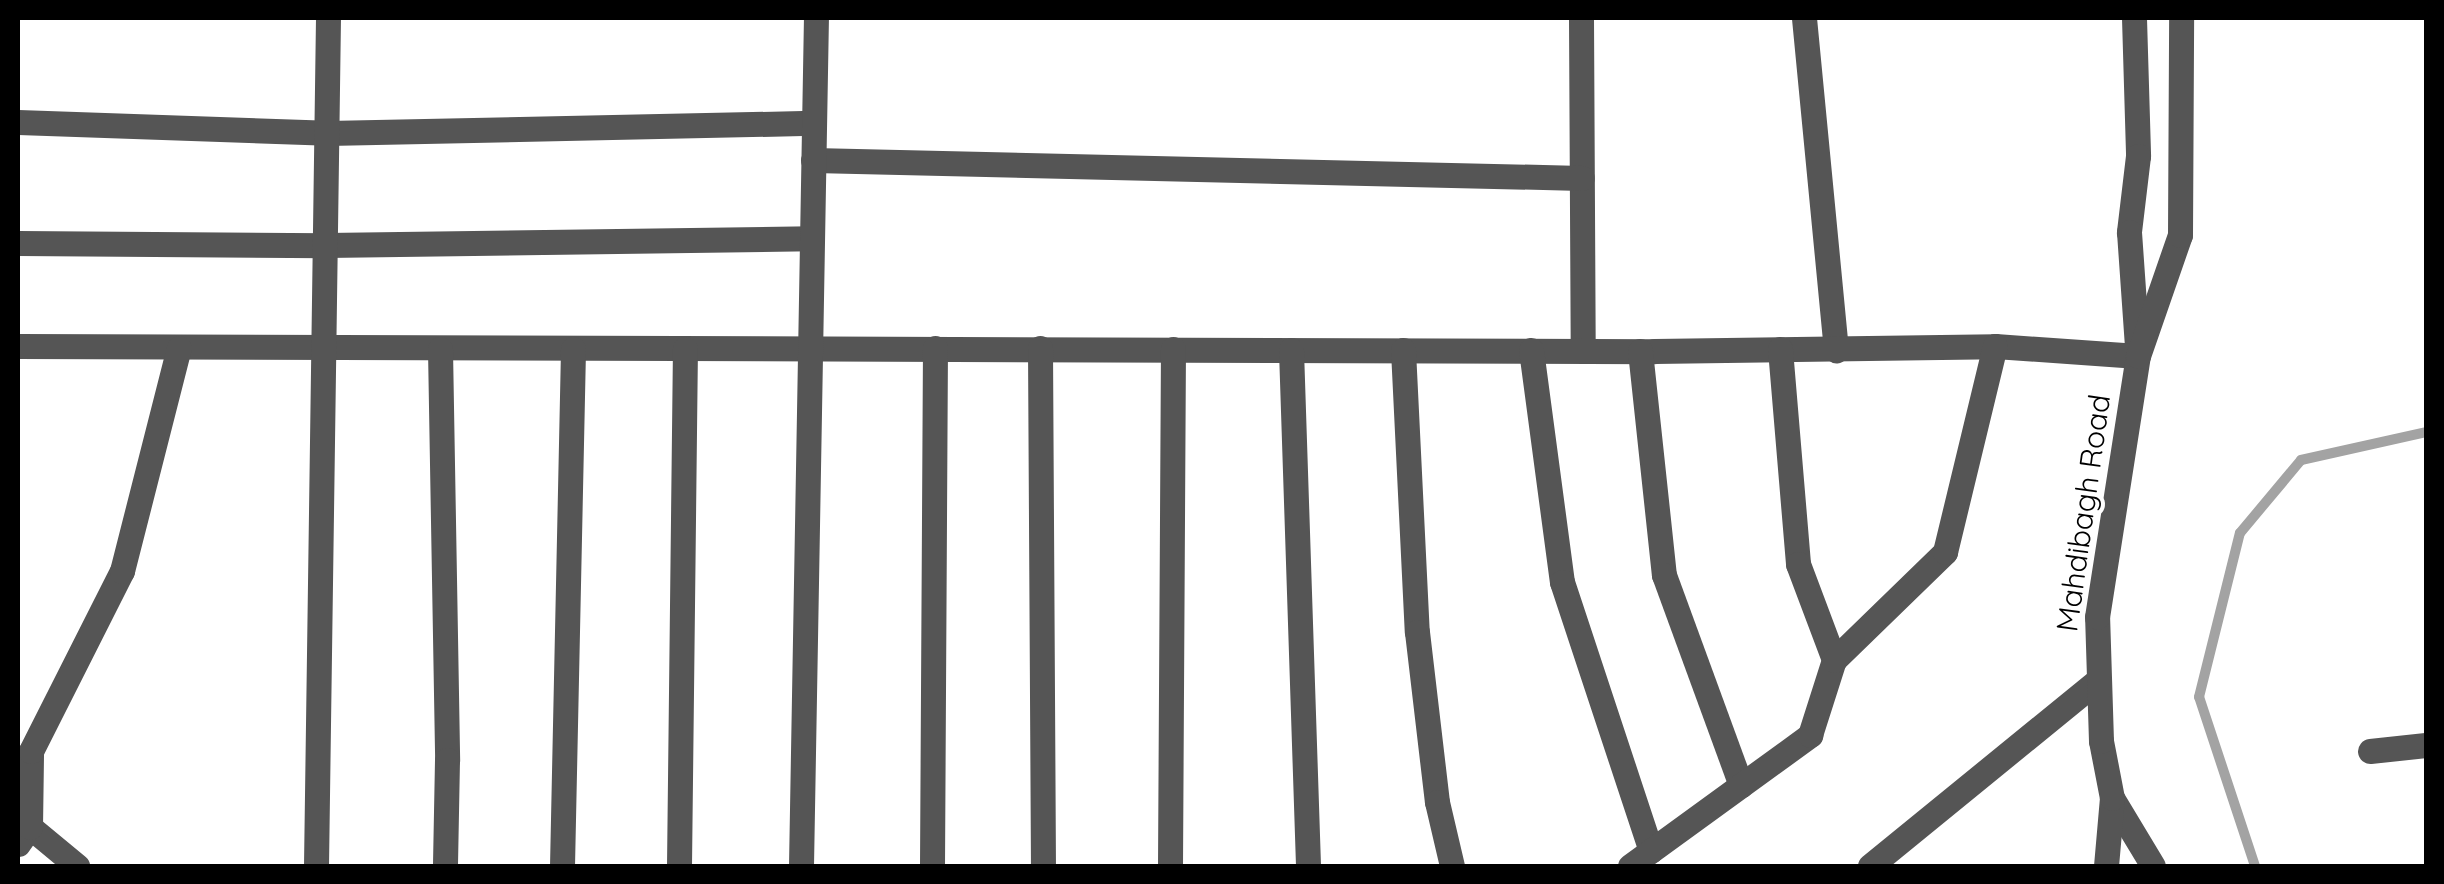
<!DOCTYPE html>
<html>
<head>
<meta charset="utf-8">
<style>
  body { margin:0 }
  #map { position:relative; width:2444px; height:884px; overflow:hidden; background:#fff; font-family:Quicksand,sans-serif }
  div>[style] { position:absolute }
  .stream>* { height:10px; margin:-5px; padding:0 5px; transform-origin:5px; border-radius:5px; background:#a3a3a3 }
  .minor>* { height:25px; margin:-12.5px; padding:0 12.5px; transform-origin:12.5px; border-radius:12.5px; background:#555 }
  span { translate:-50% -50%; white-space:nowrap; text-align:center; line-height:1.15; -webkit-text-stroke:8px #fff; paint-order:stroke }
  .street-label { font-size:30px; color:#000 }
  .frame { position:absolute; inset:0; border:20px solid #000; pointer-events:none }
</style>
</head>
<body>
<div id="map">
  <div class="stream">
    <i style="left:2255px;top:866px;width:178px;rotate:-108.3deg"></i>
    <i style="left:2199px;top:697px;width:169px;rotate:-76deg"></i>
    <i style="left:2240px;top:533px;width:95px;rotate:-50.1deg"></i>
    <i style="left:2301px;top:460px;width:128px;rotate:-12.6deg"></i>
  </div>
  <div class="minor">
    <i style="left:1581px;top:18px;width:333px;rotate:89.7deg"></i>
    <i style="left:1804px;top:18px;width:334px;rotate:84.5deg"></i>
    <i style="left:2134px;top:18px;width:138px;rotate:88.3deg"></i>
    <i style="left:2138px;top:156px;width:77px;rotate:96.8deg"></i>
    <i style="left:2129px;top:232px;width:114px;rotate:86deg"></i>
    <i style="left:18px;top:122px;width:309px;rotate:2deg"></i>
    <i style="left:327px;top:133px;width:486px;rotate:-1.2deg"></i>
    <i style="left:813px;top:160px;width:769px;rotate:1.34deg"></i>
    <i style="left:18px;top:243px;width:308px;rotate:0.4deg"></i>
    <i style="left:326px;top:245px;width:485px;rotate:-0.8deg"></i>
    <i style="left:18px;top:346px;width:1636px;rotate:0.18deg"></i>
    <i style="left:1654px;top:351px;width:341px;rotate:-0.8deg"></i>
    <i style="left:1995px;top:346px;width:143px;rotate:4deg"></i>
    <i style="left:1040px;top:348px;width:518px;rotate:89.67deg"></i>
    <i style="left:440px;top:349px;width:411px;rotate:89deg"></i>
    <i style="left:447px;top:760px;width:106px;rotate:91.1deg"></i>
    <i style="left:1780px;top:349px;width:216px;rotate:85.2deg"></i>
    <i style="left:1798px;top:564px;width:103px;rotate:69.4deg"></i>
    <i style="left:1291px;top:350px;width:516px;rotate:88.11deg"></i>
    <i style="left:1403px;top:350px;width:282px;rotate:87.2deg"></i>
    <i style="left:1417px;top:632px;width:171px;rotate:83.3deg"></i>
    <i style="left:1437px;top:802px;width:66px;rotate:76.8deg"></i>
    <i style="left:1531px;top:350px;width:234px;rotate:82.4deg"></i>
    <i style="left:1562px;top:582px;width:283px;rotate:71.7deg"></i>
    <i style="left:1640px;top:351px;width:225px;rotate:83.9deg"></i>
    <i style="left:1664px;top:575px;width:224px;rotate:69.9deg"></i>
    <i style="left:2370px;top:751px;width:56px;rotate:-6.1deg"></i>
    <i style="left:2112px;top:798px;width:79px;rotate:58.9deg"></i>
    <i style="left:18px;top:817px;width:77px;rotate:39.7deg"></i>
    <i style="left:18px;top:844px;width:21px;rotate:-55deg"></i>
    <i style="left:30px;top:827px;width:76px;rotate:-89.2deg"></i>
    <i style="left:31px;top:751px;width:202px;rotate:-63.2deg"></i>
    <i style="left:122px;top:571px;width:230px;rotate:-75.7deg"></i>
    <i style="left:316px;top:866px;width:848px;rotate:-89.19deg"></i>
    <i style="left:562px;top:866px;width:517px;rotate:-88.78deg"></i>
    <i style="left:679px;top:866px;width:517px;rotate:-89.34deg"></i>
    <i style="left:801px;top:866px;width:848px;rotate:-88.99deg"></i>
    <i style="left:932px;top:866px;width:518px;rotate:-89.67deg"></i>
    <i style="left:1170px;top:866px;width:517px;rotate:-89.67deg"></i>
    <i style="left:1630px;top:866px;width:223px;rotate:-36deg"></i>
    <i style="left:1810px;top:735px;width:79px;rotate:-72.3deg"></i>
    <i style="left:1834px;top:660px;width:155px;rotate:-44.2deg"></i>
    <i style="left:1945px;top:552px;width:212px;rotate:-76.4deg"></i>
    <i style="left:1870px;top:866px;width:293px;rotate:-39.2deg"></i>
    <i style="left:2106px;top:866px;width:68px;rotate:-85deg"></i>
    <i style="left:2112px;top:798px;width:58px;rotate:-100.9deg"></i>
    <i style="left:2101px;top:741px;width:124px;rotate:-91.8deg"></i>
    <i style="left:2097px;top:617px;width:264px;rotate:-81.1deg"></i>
    <i style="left:2138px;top:356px;width:128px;rotate:-70.9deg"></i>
    <i style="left:2180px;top:235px;width:217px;rotate:-89.7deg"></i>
  </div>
  <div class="street-label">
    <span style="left:2083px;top:513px;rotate:-82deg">Mahdibagh Road</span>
  </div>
  <div class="frame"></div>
</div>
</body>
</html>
